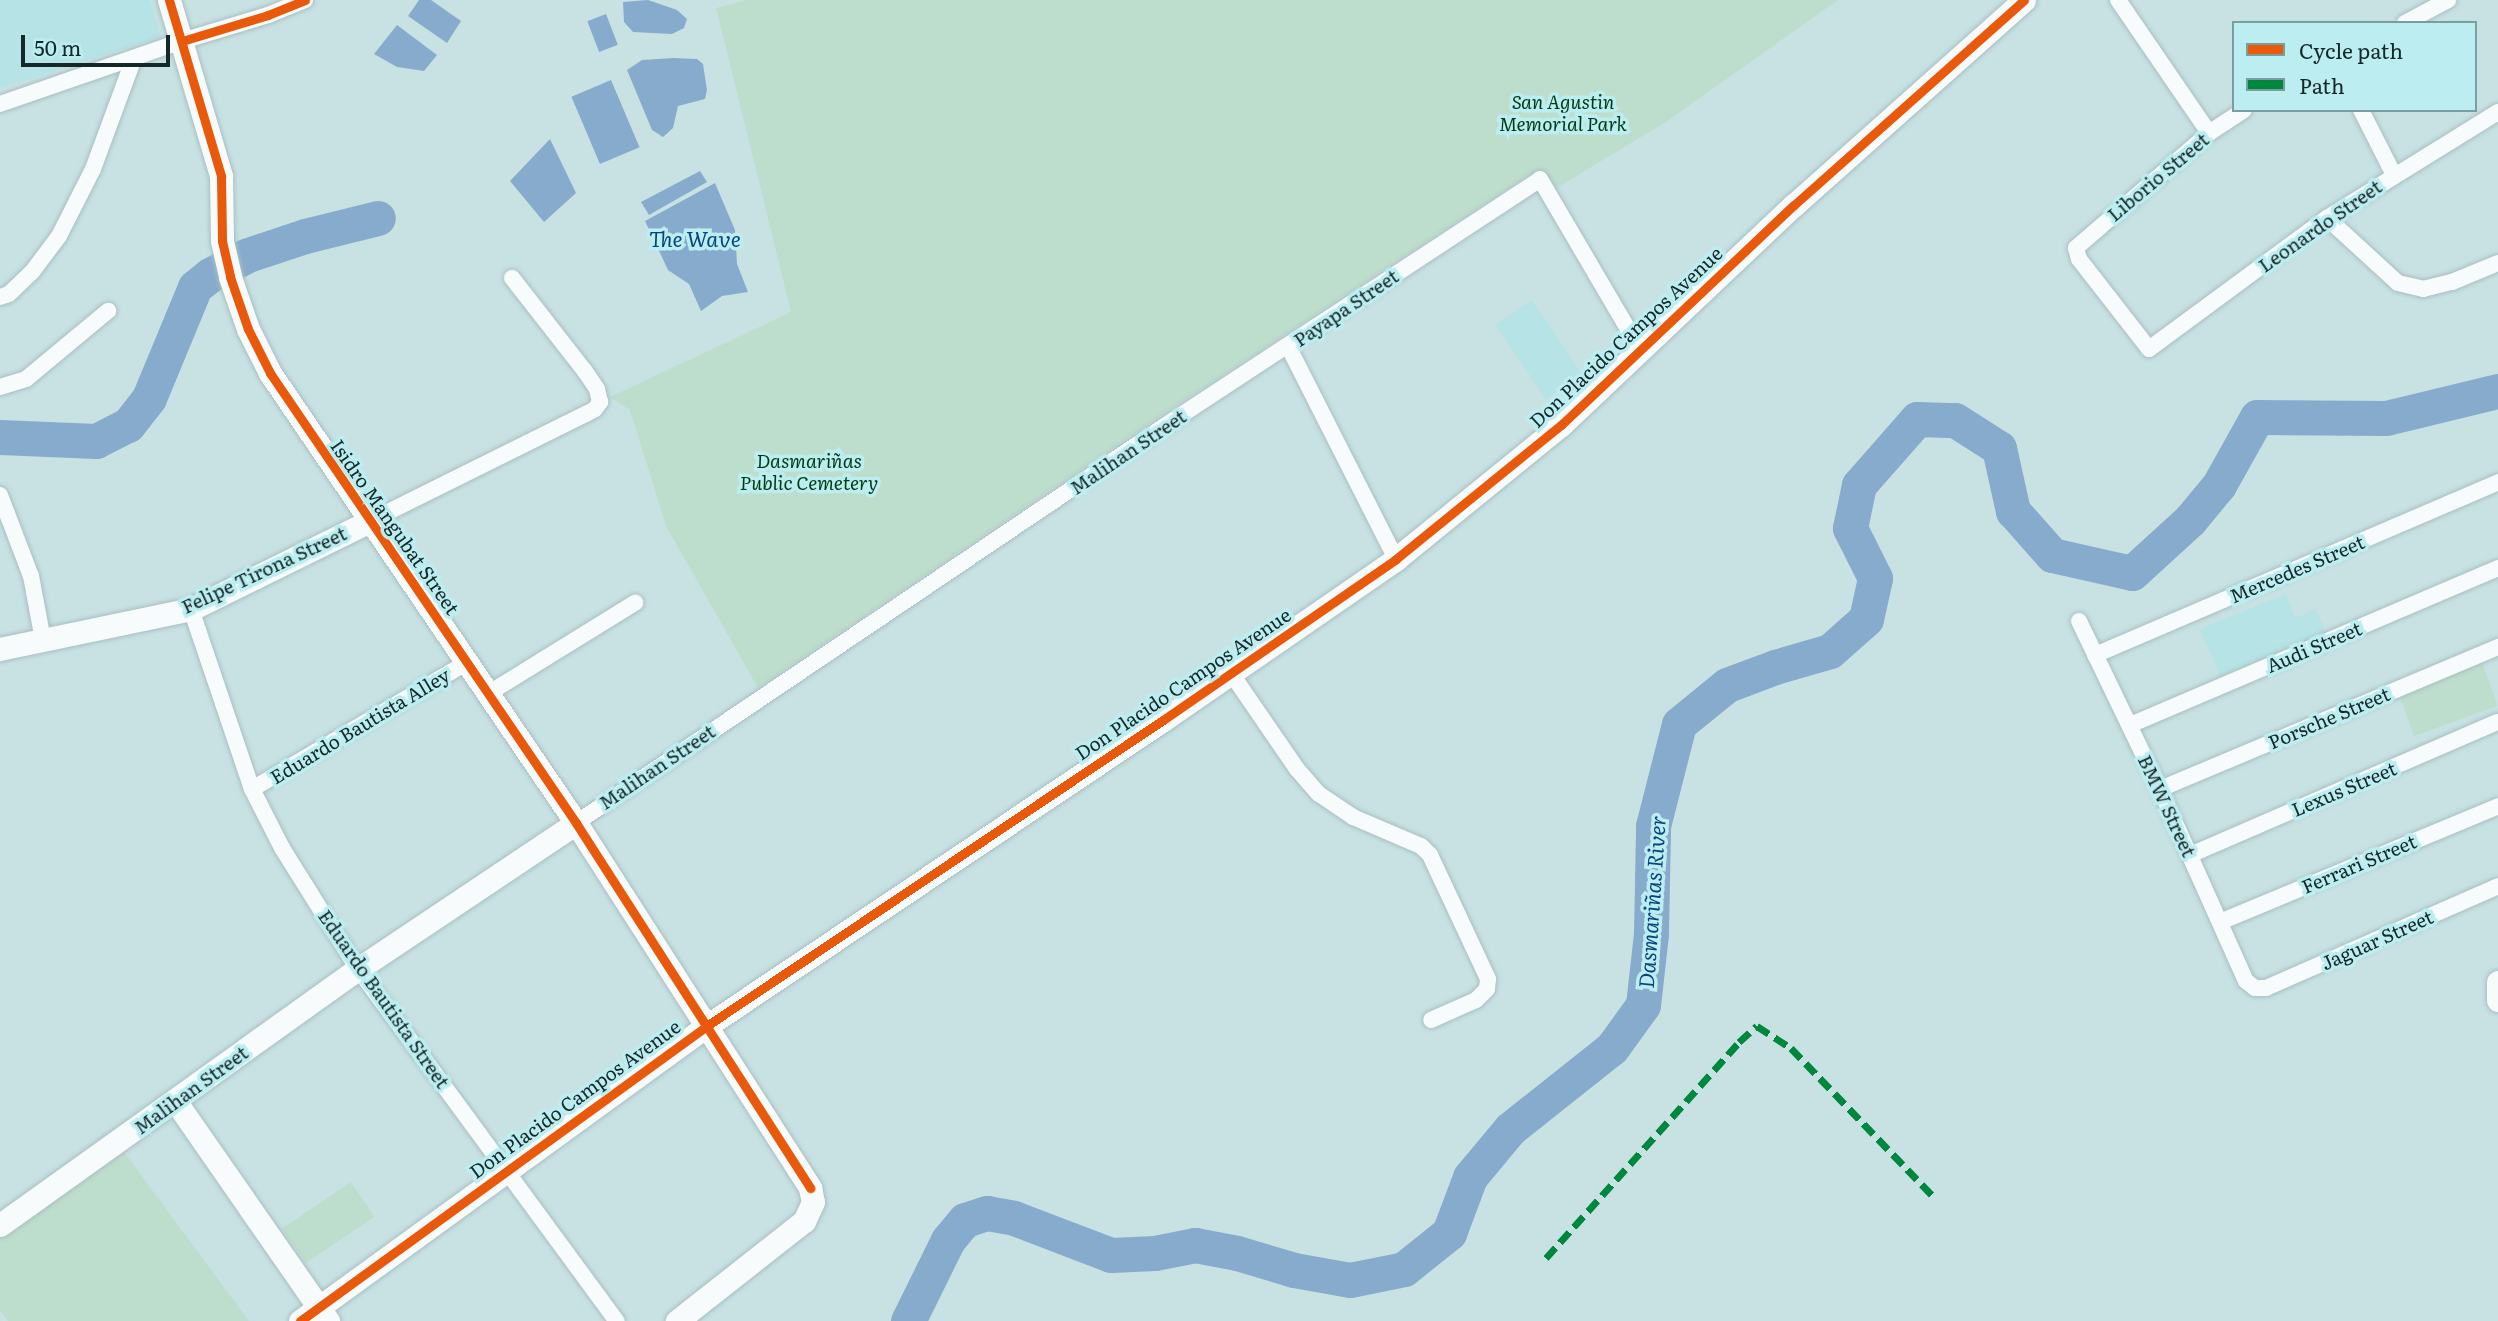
<!DOCTYPE html>
<html>
<head>
<meta charset="utf-8">
<style>
  body { margin:0 }
  #map { position:relative; width:2498px; height:1321px; overflow:hidden; background:#c8e2e4; font-family:Literata,serif }
  div>[style] { position:absolute }
  .built>* { inset:0; background:#b6e3e6; transform-origin:0 0 }
  .green>* { inset:0; background:#bedecd; transform-origin:0 0 }
  .water>* { inset:0; background:#87abcc; transform-origin:0 0 }
  .river>* { height:35px; margin:-17.5px; padding:0 17.5px; transform-origin:17.5px; border-radius:17.5px; background:#87abcc }
  .roads { filter:drop-shadow(0 0 2px #aabfc1) drop-shadow(0 0 2px #aabfc1) }
  .street>* { height:16px; margin:-8px; padding:0 8px; transform-origin:8px; border-radius:8px; background:#f7fbfb }
  .secondary>* { height:23px; margin:-11.5px; padding:0 11.5px; transform-origin:11.5px; border-radius:11.5px; background:#f7fbfb }
  .quiet>* { height:7px; margin-top:-3.5px; transform-origin:0; background:repeating-linear-gradient(90deg,#00873e 0 14px,transparent 0 21px) }
  .cycleway>* { height:9px; margin:-4.5px; padding:0 4.5px; transform-origin:4.5px; border-radius:4.5px; background:#e8590c }
  span { translate:-50% -50%; white-space:nowrap; text-align:center; line-height:1.15; -webkit-text-stroke:7px #bcedf0; paint-order:stroke }
  .park-label { font-size:19px; color:#003c13; font-style:italic }
  .street-label { font-size:19px; color:#152829 }
  .water-label { font-size:21px; color:#08457f; font-style:italic }
  .legend { position:absolute; left:2232px; top:21px; width:245px; height:91px; box-sizing:border-box; background:#bcedf0; border:2px solid #799ea0; margin:0; padding:9px 12px; list-style:none; font-size:21px; color:#152829 }
  .legend li { display:flex; align-items:center; gap:14px; height:35px }
  .legend b { width:35px; border:2px solid #799ea0 }
  .scale { position:absolute; left:21px; top:35px; width:149px; height:32px; box-sizing:border-box; border:4px solid #152829; border-top:0; padding-left:9px; font-size:21px; line-height:24px; white-space:nowrap; color:#152829; -webkit-text-stroke:5px #bcedf0; paint-order:stroke }
</style>
</head>
<body>
<div id="map">
  <div class="built">
    <i style="clip-path:polygon(0 0,150px 0,161px 37px,0 88px)"></i>
    <i style="left:1532px;top:300px;width:90px;height:44px;rotate:56deg"></i>
    <i style="clip-path:polygon(2286px 594px,2295px 618px,2316px 609px,2326px 633px,2220px 676px,2200px 629px)"></i>
  </div>
  <div class="green">
    <i style="clip-path:polygon(746px 0,1838px 0,1666px 122px,1555px 189px,1637px 330px,1626px 338px,1527px 176px,1171px 409px,758px 688px,666px 526px,630px 410px,610px 397px,791px 312px,716px 8px)"></i>
    <i style="left:2480px;top:657px;width:52px;height:89px;rotate:70deg"></i>
    <i style="clip-path:polygon(122px 1149px,249px 1321px,8px 1321px,0 1311px,0 1239px)"></i>
    <i style="left:351px;top:1182px;width:42px;height:83px;rotate:56deg"></i>
  </div>
  <div class="water">
    <i style="clip-path:polygon(419px 0,431px 0,461px 21px,447px 43px,408px 16px)"></i>
    <i style="clip-path:polygon(648px 0,677px 10px,687px 19px,684px 28px,672px 34px,633px 32px,624px 22px,623px 2px)"></i>
    <i style="left:606px;top:14px;width:33px;height:20px;rotate:69deg"></i>
    <i style="clip-path:polygon(397px 25px,437px 55px,424px 71px,397px 67px,374px 54px)"></i>
    <i style="clip-path:polygon(673px 58px,697px 59px,703px 64px,707px 90px,705px 99px,678px 106px,673px 128px,663px 137px,652px 130px,627px 70px,642px 60px)"></i>
    <i style="left:611px;top:80px;width:73px;height:43px;rotate:67deg"></i>
    <i style="clip-path:polygon(550px 139px,576px 193px,544px 222px,510px 181px)"></i>
    <i style="clip-path:polygon(700px 171px,707px 182px,649px 215px,641px 202px)"></i>
    <i style="clip-path:polygon(715px 183px,735px 230px,737px 264px,748px 292px,722px 296px,701px 311px,689px 284px,668px 270px,645px 221px)"></i>
  </div>
  <div class="river">
    <i style="left:0;top:437px;width:96px;rotate:2.4deg"></i>
    <i style="left:96px;top:441px;width:36px;rotate:-27deg"></i>
    <i style="left:128px;top:425px;width:34px;rotate:-52deg"></i>
    <i style="left:149px;top:398px;width:120px;rotate:-67.5deg"></i>
    <i style="left:195px;top:287px;width:19px;rotate:-39deg"></i>
    <i style="left:210px;top:275px;width:40px;rotate:-28deg"></i>
    <i style="left:245px;top:256px;width:63px;rotate:-18.4deg"></i>
    <i style="left:305px;top:236px;width:75px;rotate:-13.9deg"></i>
    <i style="left:908px;top:1321px;width:90px;rotate:-63.7deg"></i>
    <i style="left:948px;top:1240px;width:26px;rotate:-50deg"></i>
    <i style="left:965px;top:1220px;width:23px;rotate:-18deg"></i>
    <i style="left:987px;top:1213px;width:27px;rotate:10deg"></i>
    <i style="left:1014px;top:1218px;width:104px;rotate:20.9deg"></i>
    <i style="left:1111px;top:1255px;width:44px;rotate:-2.6deg"></i>
    <i style="left:1155px;top:1253px;width:41px;rotate:-11.3deg"></i>
    <i style="left:1195px;top:1245px;width:43px;rotate:10.8deg"></i>
    <i style="left:1237px;top:1253px;width:59px;rotate:16.6deg"></i>
    <i style="left:1294px;top:1270px;width:57px;rotate:10.1deg"></i>
    <i style="left:1350px;top:1280px;width:55px;rotate:-11.5deg"></i>
    <i style="left:1404px;top:1269px;width:58px;rotate:-38.7deg"></i>
    <i style="left:1449px;top:1233px;width:60px;rotate:-69.4deg"></i>
    <i style="left:1470px;top:1177px;width:62px;rotate:-50.2deg"></i>
    <i style="left:1510px;top:1129px;width:130px;rotate:-38.5deg"></i>
    <i style="left:1612px;top:1048px;width:53px;rotate:-54.2deg"></i>
    <i style="left:1643px;top:1005px;width:71px;rotate:-83.6deg"></i>
    <i style="left:1651px;top:934px;width:108px;rotate:-88.9deg"></i>
    <i style="left:1653px;top:826px;width:105px;rotate:-75.7deg"></i>
    <i style="left:1679px;top:724px;width:62px;rotate:-39.1deg"></i>
    <i style="left:1727px;top:685px;width:51px;rotate:-20.6deg"></i>
    <i style="left:1775px;top:667px;width:57px;rotate:-16.2deg"></i>
    <i style="left:1830px;top:651px;width:48px;rotate:-41.6deg"></i>
    <i style="left:1866px;top:619px;width:42px;rotate:-77.6deg"></i>
    <i style="left:1875px;top:578px;width:56px;rotate:-116.6deg"></i>
    <i style="left:1850px;top:528px;width:44px;rotate:-78.2deg"></i>
    <i style="left:1859px;top:485px;width:88px;rotate:-48.7deg"></i>
    <i style="left:1917px;top:419px;width:38px;rotate:2deg"></i>
    <i style="left:1955px;top:420px;width:52px;rotate:32.5deg"></i>
    <i style="left:1999px;top:448px;width:65px;rotate:77.5deg"></i>
    <i style="left:2013px;top:511px;width:59px;rotate:48.4deg"></i>
    <i style="left:2052px;top:555px;width:82px;rotate:12.7deg"></i>
    <i style="left:2132px;top:573px;width:79px;rotate:-42.4deg"></i>
    <i style="left:2190px;top:520px;width:45px;rotate:-50.4deg"></i>
    <i style="left:2219px;top:485px;width:78px;rotate:-60.8deg"></i>
    <i style="left:2257px;top:417px;width:129px;rotate:0.4deg"></i>
    <i style="left:2386px;top:418px;width:115px;rotate:-13.6deg"></i>
  </div>
  <div class="roads">
    <div class="street">
      <i style="left:2118px;top:0;width:161px;rotate:55.6deg"></i>
      <i style="left:2405px;top:23px;width:49px;rotate:-28.1deg"></i>
      <i style="left:0;top:104px;width:193px;rotate:-19.1deg"></i>
      <i style="left:182px;top:41px;width:90px;rotate:-16.8deg"></i>
      <i style="left:268px;top:15px;width:40px;rotate:-22deg"></i>
      <i style="left:2244px;top:110px;width:42px;rotate:146.7deg"></i>
      <i style="left:2209px;top:133px;width:176px;rotate:139.2deg"></i>
      <i style="left:2076px;top:248px;width:11px;rotate:75deg"></i>
      <i style="left:2079px;top:259px;width:114px;rotate:52.1deg"></i>
      <i style="left:2149px;top:349px;width:221px;rotate:-36.4deg"></i>
      <i style="left:2327px;top:218px;width:201px;rotate:-31.8deg"></i>
      <i style="left:2361px;top:110px;width:73px;rotate:63.1deg"></i>
      <i style="left:2327px;top:218px;width:96px;rotate:42.5deg"></i>
      <i style="left:2398px;top:283px;width:26px;rotate:13deg"></i>
      <i style="left:2423px;top:289px;width:30px;rotate:-14deg"></i>
      <i style="left:2452px;top:282px;width:50px;rotate:-22.4deg"></i>
      <i style="left:0;top:297px;width:9px;rotate:-18deg"></i>
      <i style="left:9px;top:294px;width:32px;rotate:-44deg"></i>
      <i style="left:32px;top:272px;width:45px;rotate:-53.1deg"></i>
      <i style="left:59px;top:236px;width:75px;rotate:-63.1deg"></i>
      <i style="left:93px;top:169px;width:118px;rotate:-69.7deg"></i>
      <i style="left:1288px;top:346px;width:239px;rotate:63.1deg"></i>
      <i style="left:0;top:387px;width:27px;rotate:-17deg"></i>
      <i style="left:26px;top:379px;width:107px;rotate:-39.7deg"></i>
      <i style="left:0;top:495px;width:87px;rotate:69.1deg"></i>
      <i style="left:31px;top:576px;width:65px;rotate:79.4deg"></i>
      <i style="left:372px;top:520px;width:239px;rotate:-26.4deg"></i>
      <i style="left:586px;top:414px;width:10px;rotate:-29deg"></i>
      <i style="left:595px;top:409px;width:9px;rotate:-54deg"></i>
      <i style="left:600px;top:402px;width:13px;rotate:-103deg"></i>
      <i style="left:597px;top:389px;width:23px;rotate:-124deg"></i>
      <i style="left:584px;top:370px;width:117px;rotate:-128deg"></i>
      <i style="left:191px;top:609px;width:190px;rotate:71.3deg"></i>
      <i style="left:252px;top:789px;width:66px;rotate:63deg"></i>
      <i style="left:282px;top:848px;width:143px;rotate:57.9deg"></i>
      <i style="left:358px;top:969px;width:437px;rotate:53.7deg"></i>
      <i style="left:2079px;top:621px;width:187px;rotate:64.3deg"></i>
      <i style="left:2160px;top:789px;width:210px;rotate:65.9deg"></i>
      <i style="left:2246px;top:981px;width:11px;rotate:38deg"></i>
      <i style="left:2255px;top:988px;width:11px"></i>
      <i style="left:2266px;top:988px;width:253px;rotate:-23.7deg"></i>
      <i style="left:2095px;top:655px;width:439px;rotate:-23.2deg"></i>
      <i style="left:1231px;top:673px;width:116px;rotate:55.5deg"></i>
      <i style="left:1297px;top:769px;width:33px;rotate:49deg"></i>
      <i style="left:1319px;top:794px;width:41px;rotate:34.1deg"></i>
      <i style="left:1353px;top:817px;width:74px;rotate:23.1deg"></i>
      <i style="left:1421px;top:846px;width:13px;rotate:45deg"></i>
      <i style="left:1430px;top:855px;width:137px;rotate:64.9deg"></i>
      <i style="left:1488px;top:979px;width:10px;rotate:96deg"></i>
      <i style="left:1487px;top:989px;width:16px;rotate:135deg"></i>
      <i style="left:1476px;top:1000px;width:49px;rotate:156deg"></i>
      <i style="left:489px;top:693px;width:172px;rotate:-31.7deg"></i>
      <i style="left:2130px;top:725px;width:400px;rotate:-23.1deg"></i>
      <i style="left:252px;top:789px;width:251px;rotate:-30.5deg"></i>
      <i style="left:2160px;top:789px;width:367px;rotate:-22.8deg"></i>
      <i style="left:576px;top:823px;width:708px;rotate:-34deg"></i>
      <i style="left:1163px;top:427px;width:451px;rotate:-33.3deg"></i>
      <i style="left:1540px;top:179px;width:180px;rotate:59.6deg"></i>
      <i style="left:1631px;top:334px;width:17px;rotate:50deg"></i>
      <i style="left:2190px;top:855px;width:335px;rotate:-23.4deg"></i>
      <i style="left:2220px;top:922px;width:301px;rotate:-22.6deg"></i>
    </div>
    <div class="secondary">
      <i style="left:169px;top:0;width:184px;rotate:73.5deg"></i>
      <i style="left:221px;top:176px;width:65px;rotate:89.1deg"></i>
      <i style="left:222px;top:241px;width:37px;rotate:77deg"></i>
      <i style="left:230px;top:277px;width:55px;rotate:70.9deg"></i>
      <i style="left:248px;top:329px;width:49px;rotate:63.4deg"></i>
      <i style="left:270px;top:373px;width:544px;rotate:55.78deg"></i>
      <i style="left:576px;top:823px;width:434px;rotate:57.3deg"></i>
      <i style="left:810px;top:1188px;width:14px;rotate:78deg"></i>
      <i style="left:813px;top:1202px;width:21px;rotate:115deg"></i>
      <i style="left:804px;top:1221px;width:162px;rotate:141.8deg"></i>
      <i style="left:0;top:649px;width:195px;rotate:-11.8deg"></i>
      <i style="left:191px;top:609px;width:202px;rotate:-26.2deg"></i>
      <i style="left:2498px;top:982px;width:18px;rotate:90deg"></i>
      <i style="left:176px;top:1102px;width:267px;rotate:55.2deg"></i>
      <i style="left:0;top:1225px;width:440px;rotate:-35.6deg"></i>
      <i style="left:358px;top:969px;width:262px;rotate:-33.8deg"></i>
      <i style="left:300px;top:1321px;width:504px;rotate:-35.96deg"></i>
      <i style="left:708px;top:1025px;width:548px;rotate:-33.84deg"></i>
      <i style="left:1163px;top:720px;width:283px;rotate:-34.6deg"></i>
      <i style="left:1396px;top:559px;width:213px;rotate:-39.1deg"></i>
      <i style="left:1561px;top:425px;width:320px;rotate:-43.4deg"></i>
      <i style="left:1794px;top:205px;width:308px;rotate:-41.7deg"></i>
    </div>
  </div>
  <div class="quiet">
    <i style="left:1546px;top:1258px;width:290px;rotate:-48.2deg"></i>
    <i style="left:1739px;top:1042px;width:24px;rotate:-42deg"></i>
    <i style="left:1757px;top:1026px;width:40px;rotate:32.9deg"></i>
    <i style="left:1791px;top:1048px;width:204px;rotate:46.2deg"></i>
  </div>
  <div class="cycleway">
    <i style="left:169px;top:0;width:184px;rotate:73.5deg"></i>
    <i style="left:221px;top:176px;width:65px;rotate:89.1deg"></i>
    <i style="left:222px;top:241px;width:37px;rotate:77deg"></i>
    <i style="left:230px;top:277px;width:55px;rotate:70.9deg"></i>
    <i style="left:248px;top:329px;width:49px;rotate:63.4deg"></i>
    <i style="left:270px;top:373px;width:544px;rotate:55.78deg"></i>
    <i style="left:576px;top:823px;width:434px;rotate:57.3deg"></i>
    <i style="left:182px;top:41px;width:90px;rotate:-16.8deg"></i>
    <i style="left:268px;top:15px;width:40px;rotate:-22deg"></i>
    <i style="left:300px;top:1321px;width:504px;rotate:-35.96deg"></i>
    <i style="left:708px;top:1025px;width:548px;rotate:-33.84deg"></i>
    <i style="left:1163px;top:720px;width:283px;rotate:-34.6deg"></i>
    <i style="left:1396px;top:559px;width:213px;rotate:-39.1deg"></i>
    <i style="left:1561px;top:425px;width:320px;rotate:-43.4deg"></i>
    <i style="left:1794px;top:205px;width:308px;rotate:-41.7deg"></i>
  </div>
  <div class="park-label">
    <span style="left:1563px;top:113px">San Agustin<br>Memorial Park</span>
    <span style="left:809px;top:472px">Dasmariñas<br>Public Cemetery</span>
  </div>
  <div class="street-label">
    <span style="left:2158px;top:177px;rotate:-40deg">Liborio Street</span>
    <span style="left:2320px;top:226px;rotate:-35deg">Leonardo Street</span>
    <span style="left:1346px;top:308px;rotate:-34deg">Payapa Street</span>
    <span style="left:1626px;top:337px;rotate:-43deg">Don Placido Campos Avenue</span>
    <span style="left:1128px;top:452px;rotate:-34deg">Malihan Street</span>
    <span style="left:395px;top:527px;rotate:55deg">Isidro Mangubat Street</span>
    <span style="left:2297px;top:569px;rotate:-23deg">Mercedes Street</span>
    <span style="left:264px;top:570px;rotate:-25deg">Felipe Tirona Street</span>
    <span style="left:2314px;top:647px;rotate:-23deg">Audi Street</span>
    <span style="left:1183px;top:684px;rotate:-34deg">Don Placido Campos Avenue</span>
    <span style="left:2329px;top:718px;rotate:-23deg">Porsche Street</span>
    <span style="left:360px;top:726px;rotate:-31deg">Eduardo Bautista Alley</span>
    <span style="left:657px;top:767px;rotate:-34deg">Malihan Street</span>
    <span style="left:2344px;top:789px;rotate:-23deg">Lexus Street</span>
    <span style="left:2167px;top:806px;rotate:65deg">BMW Street</span>
    <span style="left:2359px;top:864px;rotate:-23deg">Ferrari Street</span>
    <span style="left:2377px;top:940px;rotate:-24deg">Jaguar Street</span>
    <span style="left:384px;top:999px;rotate:55deg">Eduardo Bautista Street</span>
    <span style="left:191px;top:1090px;rotate:-36deg">Malihan Street</span>
    <span style="left:575px;top:1099px;rotate:-36deg">Don Placido Campos Avenue</span>
  </div>
  <div class="water-label">
    <span style="left:695px;top:238px">The Wave</span>
    <span style="left:1651px;top:902px;rotate:-86deg">Dasmariñas River</span>
  </div>
  <ul class="legend">
  <li><b style="height:9px;background:#e8590c"></b>Cycle path</li>
  <li><b style="height:9px;background:#00873e"></b>Path</li>
  </ul>
  <div class="scale">50 m</div>
</div>
</body>
</html>
